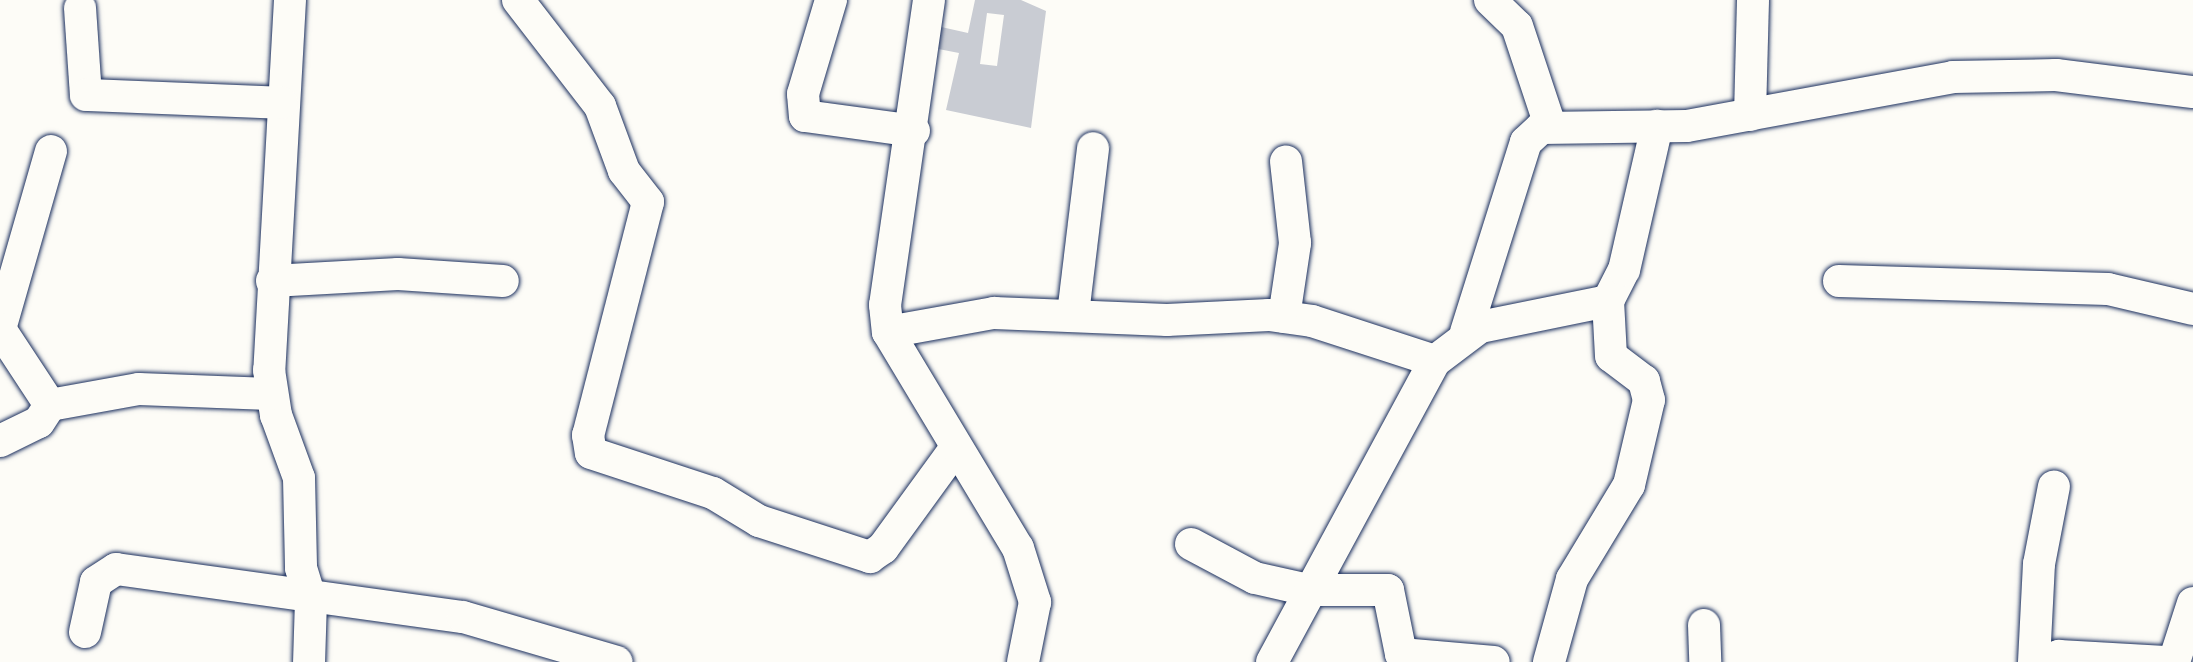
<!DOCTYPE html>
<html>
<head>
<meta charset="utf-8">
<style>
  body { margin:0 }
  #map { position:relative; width:2193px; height:662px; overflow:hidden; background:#fdfcf7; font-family:"Playpen Sans",sans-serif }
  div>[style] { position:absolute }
  .building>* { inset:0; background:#c9ccd3 }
  .roads { filter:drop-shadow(0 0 2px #1b2f5e) drop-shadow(0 0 2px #1b2f5e) }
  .minor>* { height:32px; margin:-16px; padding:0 16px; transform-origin:16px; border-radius:16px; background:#fdfcf7 }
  span { translate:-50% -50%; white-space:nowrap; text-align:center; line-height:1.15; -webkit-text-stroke:5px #fdfcf7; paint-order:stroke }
</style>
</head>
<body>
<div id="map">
  <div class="building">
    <i style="clip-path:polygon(evenodd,975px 0,1021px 0,1046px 11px,1031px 128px,946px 110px,959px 53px,923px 46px,928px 24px,968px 33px,975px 0,987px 13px,1004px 15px,997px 66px,980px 64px,987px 13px)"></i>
  </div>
  <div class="roads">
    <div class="minor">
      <i style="left:290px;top:0;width:371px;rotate:93.2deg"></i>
      <i style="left:269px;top:370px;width:46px;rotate:81.2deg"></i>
      <i style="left:276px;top:415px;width:67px;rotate:69.9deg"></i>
      <i style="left:299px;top:478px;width:90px;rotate:88.7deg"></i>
      <i style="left:301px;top:568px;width:34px;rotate:73deg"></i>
      <i style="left:311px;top:600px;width:62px;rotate:91.8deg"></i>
      <i style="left:518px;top:0;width:134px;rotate:52.3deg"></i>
      <i style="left:600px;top:106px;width:69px;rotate:69.7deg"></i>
      <i style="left:624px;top:171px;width:39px;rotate:52deg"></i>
      <i style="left:648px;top:202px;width:241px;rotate:104.4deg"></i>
      <i style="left:588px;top:435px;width:18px;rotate:81deg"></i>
      <i style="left:591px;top:453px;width:128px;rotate:18.2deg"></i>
      <i style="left:713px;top:493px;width:54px;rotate:31.3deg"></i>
      <i style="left:759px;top:521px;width:117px;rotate:18deg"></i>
      <i style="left:870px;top:557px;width:16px;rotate:-35deg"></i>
      <i style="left:883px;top:548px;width:122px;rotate:-54deg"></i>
      <i style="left:831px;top:0;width:98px;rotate:106.6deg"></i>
      <i style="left:803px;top:94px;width:22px;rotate:85deg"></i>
      <i style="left:805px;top:116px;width:110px;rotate:7.8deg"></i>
      <i style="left:929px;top:0;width:308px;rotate:98.2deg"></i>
      <i style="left:885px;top:305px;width:27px;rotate:84deg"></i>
      <i style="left:888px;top:332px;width:252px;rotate:59deg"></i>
      <i style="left:1018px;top:548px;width:57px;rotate:72.5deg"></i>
      <i style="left:1035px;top:602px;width:61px;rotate:101.3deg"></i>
      <i style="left:1490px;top:0;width:37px;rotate:44deg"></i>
      <i style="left:1517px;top:26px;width:104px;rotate:71.6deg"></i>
      <i style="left:80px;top:8px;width:87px;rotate:86.1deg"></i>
      <i style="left:86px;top:95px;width:196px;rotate:2.3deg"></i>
      <i style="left:1750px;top:115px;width:115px;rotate:-88.5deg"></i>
      <i style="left:272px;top:281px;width:126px;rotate:-3.2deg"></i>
      <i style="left:398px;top:274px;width:105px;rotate:3.8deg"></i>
      <i style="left:1839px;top:281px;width:269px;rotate:1.7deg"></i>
      <i style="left:2108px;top:289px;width:87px;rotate:13.2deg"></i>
      <i style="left:1073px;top:314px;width:167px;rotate:-83.1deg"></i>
      <i style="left:1284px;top:317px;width:75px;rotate:-81.5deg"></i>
      <i style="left:1295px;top:243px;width:82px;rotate:-96.3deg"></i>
      <i style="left:0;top:329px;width:185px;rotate:-74deg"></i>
      <i style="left:0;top:329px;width:91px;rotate:56.7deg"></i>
      <i style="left:888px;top:332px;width:108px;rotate:-10.2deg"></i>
      <i style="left:994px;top:313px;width:173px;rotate:2.3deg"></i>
      <i style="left:1167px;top:320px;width:102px;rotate:-2.8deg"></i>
      <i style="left:1269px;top:315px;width:43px;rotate:7.9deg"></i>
      <i style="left:1312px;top:321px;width:129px;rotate:18deg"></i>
      <i style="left:1435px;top:361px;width:56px;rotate:-37.1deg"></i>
      <i style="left:1480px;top:327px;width:131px;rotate:-11.5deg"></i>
      <i style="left:1608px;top:301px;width:35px;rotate:-63deg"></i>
      <i style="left:1624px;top:270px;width:148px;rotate:-77.1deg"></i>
      <i style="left:1466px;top:332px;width:199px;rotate:-72.5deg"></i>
      <i style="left:1526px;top:142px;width:21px;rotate:-43deg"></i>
      <i style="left:1541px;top:128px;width:146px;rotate:-0.8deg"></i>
      <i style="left:1687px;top:126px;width:270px;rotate:-10.4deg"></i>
      <i style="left:1953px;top:77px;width:103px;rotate:-1.1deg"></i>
      <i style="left:2056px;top:75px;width:138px;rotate:7.1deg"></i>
      <i style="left:0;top:441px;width:43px;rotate:-26deg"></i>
      <i style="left:39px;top:422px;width:20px;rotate:-57deg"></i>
      <i style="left:50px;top:405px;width:90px;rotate:-10.2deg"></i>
      <i style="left:139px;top:389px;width:131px;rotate:2.2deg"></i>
      <i style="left:1191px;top:544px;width:72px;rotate:28deg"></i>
      <i style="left:1255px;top:578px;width:54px;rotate:12.8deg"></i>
      <i style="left:1308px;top:590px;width:80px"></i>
      <i style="left:1388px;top:590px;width:65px;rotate:78.5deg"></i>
      <i style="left:1401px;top:654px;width:93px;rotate:4.9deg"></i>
      <i style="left:1704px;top:625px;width:37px;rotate:88deg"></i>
      <i style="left:85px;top:632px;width:51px;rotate:-77.6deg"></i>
      <i style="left:96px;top:582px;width:24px;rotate:-33deg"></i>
      <i style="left:116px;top:569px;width:350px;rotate:7.9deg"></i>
      <i style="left:463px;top:617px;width:160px;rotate:16.3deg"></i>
      <i style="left:1272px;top:662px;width:342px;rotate:-61.6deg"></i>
      <i style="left:1549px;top:662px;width:86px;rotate:-74.5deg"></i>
      <i style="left:1572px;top:579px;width:110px;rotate:-58.8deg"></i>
      <i style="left:1629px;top:485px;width:87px;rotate:-76.8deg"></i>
      <i style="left:1649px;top:400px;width:20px;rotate:-105deg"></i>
      <i style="left:1644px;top:381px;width:41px;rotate:-142.9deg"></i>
      <i style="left:1611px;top:356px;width:55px;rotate:-93.1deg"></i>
      <i style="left:2034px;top:662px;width:98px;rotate:-87.1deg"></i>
      <i style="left:2039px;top:564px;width:79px;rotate:-79.1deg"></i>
      <i style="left:2043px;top:662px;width:17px;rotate:-21deg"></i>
      <i style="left:2059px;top:656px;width:106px;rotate:3.2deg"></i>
      <i style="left:2174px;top:662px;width:62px;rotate:-72.1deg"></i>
    </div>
  </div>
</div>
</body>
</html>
